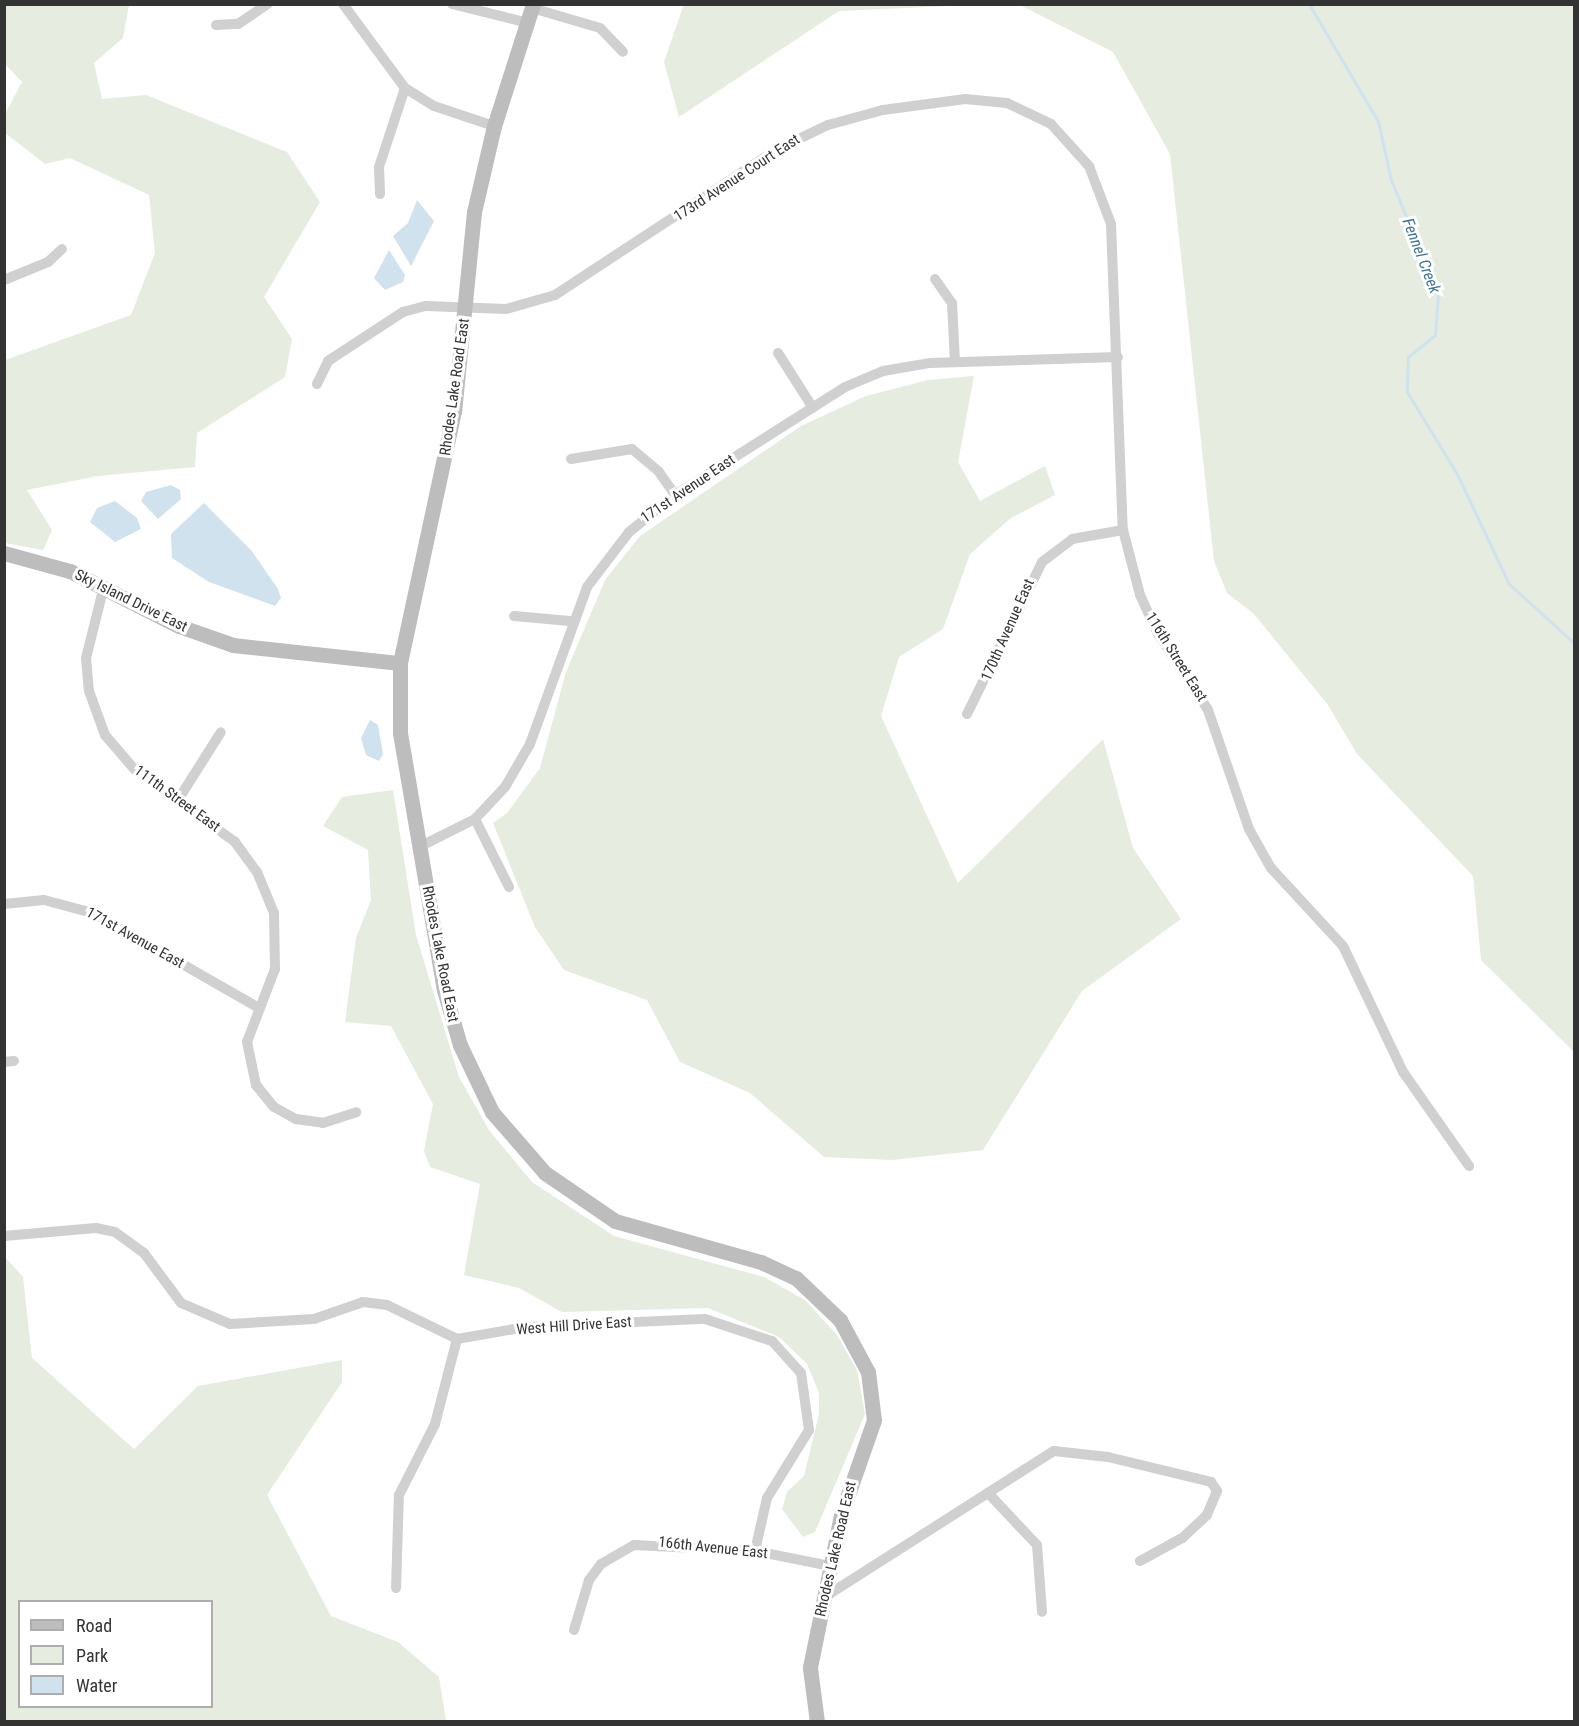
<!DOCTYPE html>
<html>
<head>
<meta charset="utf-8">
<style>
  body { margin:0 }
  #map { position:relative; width:1579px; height:1726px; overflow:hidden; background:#fff; font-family:"Roboto Condensed",sans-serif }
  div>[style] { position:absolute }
  .green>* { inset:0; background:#e6ecdf }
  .water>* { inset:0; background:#cfe2ee }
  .stream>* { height:3px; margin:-1.5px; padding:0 1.5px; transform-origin:1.5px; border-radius:1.5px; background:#cfe2ee }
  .street>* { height:10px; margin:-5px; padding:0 5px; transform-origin:5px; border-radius:5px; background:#d0d0d0 }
  .secondary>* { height:15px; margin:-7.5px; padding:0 7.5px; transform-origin:7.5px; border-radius:7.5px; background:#bdbdbd }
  span { translate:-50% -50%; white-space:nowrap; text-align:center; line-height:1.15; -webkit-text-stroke:6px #fff; paint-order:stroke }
  .street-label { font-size:15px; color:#333 }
  .water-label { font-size:16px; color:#3f7597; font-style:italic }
  .frame { position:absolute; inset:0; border:6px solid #333; pointer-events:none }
  .legend { position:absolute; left:18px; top:1600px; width:195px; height:108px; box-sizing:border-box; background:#fff; border:2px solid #adadad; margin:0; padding:8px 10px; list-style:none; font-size:18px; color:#333 }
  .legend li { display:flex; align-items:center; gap:12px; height:30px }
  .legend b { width:30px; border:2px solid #adadad }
</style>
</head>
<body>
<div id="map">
  <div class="green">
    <i style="clip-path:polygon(5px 4px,129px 5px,123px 38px,94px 63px,102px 99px,146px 95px,287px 152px,320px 202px,264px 297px,292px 339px,285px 377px,197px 433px,195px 467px,98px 476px,27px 490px,52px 530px,43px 550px,5px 543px,5px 360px,131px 315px,155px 253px,149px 195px,70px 158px,45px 164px,5px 133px,5px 114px,22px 82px,5px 64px)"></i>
    <i style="clip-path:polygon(684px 4px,972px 4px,972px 5px,839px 11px,679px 117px,664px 62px)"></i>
    <i style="clip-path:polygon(1020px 5px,1574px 5px,1574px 1052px,1481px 960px,1473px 876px,1357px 754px,1328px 705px,1254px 614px,1227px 593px,1214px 561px,1170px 154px,1113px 52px)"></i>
    <i style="clip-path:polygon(974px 376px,958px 462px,980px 501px,1045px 466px,1055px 495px,1011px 518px,970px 554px,943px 629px,899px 657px,881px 716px,958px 883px,1103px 739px,1133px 848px,1181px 919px,1082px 991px,983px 1150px,892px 1160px,824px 1157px,750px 1093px,680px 1062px,647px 1000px,564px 970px,535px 927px,493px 823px,507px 813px,540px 768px,566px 672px,605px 580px,640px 536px,801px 426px,866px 396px,928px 380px)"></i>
    <i style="clip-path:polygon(393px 790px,416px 935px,459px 1077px,489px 1130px,532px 1182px,614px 1236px,764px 1277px,805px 1300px,837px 1335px,857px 1370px,865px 1414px,815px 1532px,803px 1537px,782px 1509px,787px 1492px,804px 1476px,819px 1414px,819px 1393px,807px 1364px,779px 1337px,708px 1308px,562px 1312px,519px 1288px,464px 1275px,480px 1184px,430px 1167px,424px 1151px,433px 1104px,391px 1026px,345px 1022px,356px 938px,371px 900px,368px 850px,323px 826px,342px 797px)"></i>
    <i style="clip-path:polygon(evenodd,5px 1257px,23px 1277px,32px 1358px,134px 1449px,198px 1386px,342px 1360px,342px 1382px,267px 1495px,331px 1616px,398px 1642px,439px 1677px,446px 1721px,5px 1721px,5px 1257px,20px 1602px,212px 1602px,212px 1706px,20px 1706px,20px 1602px)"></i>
  </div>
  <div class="water">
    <i style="clip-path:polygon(417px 200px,434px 221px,411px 266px,393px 236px,408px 223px)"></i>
    <i style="clip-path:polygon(389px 250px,405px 275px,403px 282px,385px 290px,374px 278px)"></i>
    <i style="clip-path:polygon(171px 485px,180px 490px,181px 499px,158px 519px,141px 501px,146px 492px)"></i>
    <i style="clip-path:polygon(115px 501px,137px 518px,141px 529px,115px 542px,90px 522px,97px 508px)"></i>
    <i style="clip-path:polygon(204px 503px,251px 550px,278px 589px,281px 598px,275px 606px,209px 582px,172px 558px,171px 534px)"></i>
    <i style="clip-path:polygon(370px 720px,378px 725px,383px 754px,379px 761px,366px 755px,361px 738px)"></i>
  </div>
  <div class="stream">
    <i style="left:1309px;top:4px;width:136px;rotate:59.5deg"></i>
    <i style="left:1378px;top:121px;width:60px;rotate:77.6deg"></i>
    <i style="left:1391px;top:180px;width:123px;rotate:67.6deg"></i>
    <i style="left:1438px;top:294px;width:41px;rotate:94.2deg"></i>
    <i style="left:1435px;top:335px;width:35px;rotate:141deg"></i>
    <i style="left:1408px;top:357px;width:35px;rotate:92deg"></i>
    <i style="left:1407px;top:392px;width:96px;rotate:58.6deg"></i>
    <i style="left:1457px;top:474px;width:122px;rotate:64.7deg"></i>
    <i style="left:1509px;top:584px;width:88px;rotate:42.2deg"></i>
  </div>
  <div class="street">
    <i style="left:343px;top:4px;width:104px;rotate:53.6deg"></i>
    <i style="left:405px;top:88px;width:34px;rotate:32deg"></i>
    <i style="left:434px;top:106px;width:63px;rotate:18.4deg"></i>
    <i style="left:452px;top:4px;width:78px;rotate:14deg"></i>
    <i style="left:532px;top:8px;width:71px;rotate:16.4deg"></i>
    <i style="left:600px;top:28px;width:33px;rotate:46deg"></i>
    <i style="left:216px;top:25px;width:22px;rotate:-3deg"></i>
    <i style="left:238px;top:24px;width:36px;rotate:-34deg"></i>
    <i style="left:380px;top:194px;width:27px;rotate:-92deg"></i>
    <i style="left:379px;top:167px;width:83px;rotate:-71.8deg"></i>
    <i style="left:935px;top:279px;width:29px;rotate:55deg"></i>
    <i style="left:952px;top:303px;width:59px;rotate:87.1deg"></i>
    <i style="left:4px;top:280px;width:48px;rotate:-22.2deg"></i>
    <i style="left:48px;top:262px;width:19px;rotate:-43deg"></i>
    <i style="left:778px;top:353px;width:65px;rotate:57.5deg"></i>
    <i style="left:317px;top:384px;width:25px;rotate:-64deg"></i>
    <i style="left:328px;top:361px;width:90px;rotate:-33.2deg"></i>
    <i style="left:403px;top:312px;width:24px;rotate:-15deg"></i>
    <i style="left:426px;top:306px;width:80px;rotate:2.1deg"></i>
    <i style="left:506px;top:309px;width:51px;rotate:-15.9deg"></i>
    <i style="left:555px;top:295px;width:264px;rotate:-33.3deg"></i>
    <i style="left:776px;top:150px;width:58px;rotate:-25.7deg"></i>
    <i style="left:828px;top:125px;width:57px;rotate:-15.3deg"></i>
    <i style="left:883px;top:110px;width:83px;rotate:-7.6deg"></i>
    <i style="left:965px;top:99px;width:42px;rotate:5.4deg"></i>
    <i style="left:1007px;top:103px;width:49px;rotate:25.5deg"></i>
    <i style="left:1051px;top:124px;width:57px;rotate:47.9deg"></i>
    <i style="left:1089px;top:166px;width:62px;rotate:69.2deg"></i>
    <i style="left:1111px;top:224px;width:306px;rotate:87.8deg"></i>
    <i style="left:1123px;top:530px;width:67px;rotate:75.3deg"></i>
    <i style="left:1140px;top:595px;width:41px;rotate:65.3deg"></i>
    <i style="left:1157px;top:632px;width:93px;rotate:56.8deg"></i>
    <i style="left:1208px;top:710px;width:126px;rotate:71deg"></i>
    <i style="left:1249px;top:829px;width:45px;rotate:60.6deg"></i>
    <i style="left:1271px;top:868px;width:106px;rotate:47.3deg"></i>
    <i style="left:1343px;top:946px;width:140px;rotate:64.5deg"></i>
    <i style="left:1403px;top:1072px;width:115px;rotate:54.9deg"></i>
    <i style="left:571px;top:459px;width:62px;rotate:-9.3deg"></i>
    <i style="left:632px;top:449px;width:35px;rotate:40deg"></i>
    <i style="left:659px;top:472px;width:28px;rotate:55deg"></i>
    <i style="left:104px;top:586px;width:74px;rotate:104deg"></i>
    <i style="left:86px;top:658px;width:33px;rotate:85deg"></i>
    <i style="left:89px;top:691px;width:47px;rotate:70deg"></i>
    <i style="left:105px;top:735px;width:48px;rotate:49.3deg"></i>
    <i style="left:136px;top:771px;width:122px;rotate:35.6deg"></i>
    <i style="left:235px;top:842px;width:37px;rotate:54deg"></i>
    <i style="left:257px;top:872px;width:44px;rotate:67.5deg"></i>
    <i style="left:274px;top:913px;width:56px;rotate:89deg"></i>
    <i style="left:275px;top:969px;width:78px;rotate:111deg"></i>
    <i style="left:247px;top:1042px;width:44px;rotate:78.2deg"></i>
    <i style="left:256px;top:1085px;width:28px;rotate:51deg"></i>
    <i style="left:274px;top:1107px;width:25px;rotate:29deg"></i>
    <i style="left:296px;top:1119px;width:27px;rotate:8deg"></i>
    <i style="left:323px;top:1123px;width:35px;rotate:-18deg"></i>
    <i style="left:514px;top:616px;width:56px;rotate:5.1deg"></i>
    <i style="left:967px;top:714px;width:169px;rotate:-63.7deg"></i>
    <i style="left:1042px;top:562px;width:38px;rotate:-37deg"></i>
    <i style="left:1072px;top:539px;width:52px;rotate:-10deg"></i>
    <i style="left:178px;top:800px;width:80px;rotate:-57.7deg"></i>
    <i style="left:475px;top:819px;width:76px;rotate:63.4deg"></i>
    <i style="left:421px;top:846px;width:60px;rotate:-26.6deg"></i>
    <i style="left:475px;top:819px;width:44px;rotate:-46.8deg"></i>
    <i style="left:505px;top:787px;width:50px;rotate:-59.8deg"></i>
    <i style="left:530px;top:744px;width:167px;rotate:-70deg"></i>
    <i style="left:587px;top:587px;width:69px;rotate:-52.6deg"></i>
    <i style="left:629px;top:532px;width:59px;rotate:-38.8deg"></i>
    <i style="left:675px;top:495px;width:201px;rotate:-32.4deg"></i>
    <i style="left:845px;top:387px;width:41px;rotate:-22.8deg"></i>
    <i style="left:883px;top:371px;width:48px;rotate:-9.7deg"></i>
    <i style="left:930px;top:363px;width:188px;rotate:-1.8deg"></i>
    <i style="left:4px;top:904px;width:40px;rotate:-5.7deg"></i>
    <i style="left:44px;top:900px;width:51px;rotate:14.9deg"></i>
    <i style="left:93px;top:913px;width:189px;rotate:29.8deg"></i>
    <i style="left:4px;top:1062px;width:10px;rotate:-6deg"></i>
    <i style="left:4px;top:1236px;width:92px;rotate:-5deg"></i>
    <i style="left:96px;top:1228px;width:19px;rotate:12deg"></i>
    <i style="left:115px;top:1232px;width:36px;rotate:36deg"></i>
    <i style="left:144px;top:1253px;width:62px;rotate:53.5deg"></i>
    <i style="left:181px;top:1303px;width:53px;rotate:23.2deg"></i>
    <i style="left:230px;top:1324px;width:84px;rotate:-3.4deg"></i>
    <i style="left:314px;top:1319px;width:52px;rotate:-19.1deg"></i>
    <i style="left:363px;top:1302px;width:24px;rotate:7deg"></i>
    <i style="left:387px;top:1305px;width:78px;rotate:25.9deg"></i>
    <i style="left:457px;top:1339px;width:70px;rotate:-9.9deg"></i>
    <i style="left:526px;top:1327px;width:179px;rotate:-2.6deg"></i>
    <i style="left:705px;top:1319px;width:71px;rotate:18.2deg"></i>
    <i style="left:772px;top:1341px;width:43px;rotate:47.8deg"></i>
    <i style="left:801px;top:1373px;width:58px;rotate:82deg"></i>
    <i style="left:809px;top:1430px;width:80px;rotate:121.7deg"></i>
    <i style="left:767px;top:1498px;width:54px;rotate:102.8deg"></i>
    <i style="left:988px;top:1493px;width:71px;rotate:46.7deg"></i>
    <i style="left:1037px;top:1545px;width:67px;rotate:85.7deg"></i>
    <i style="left:396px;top:1588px;width:93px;rotate:-88.2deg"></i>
    <i style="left:399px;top:1495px;width:80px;rotate:-63.1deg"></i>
    <i style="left:435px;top:1424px;width:88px;rotate:-75.5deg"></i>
    <i style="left:823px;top:1598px;width:274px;rotate:-32.5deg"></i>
    <i style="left:1054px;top:1451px;width:54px;rotate:6.3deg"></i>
    <i style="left:1108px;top:1457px;width:106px;rotate:13.6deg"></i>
    <i style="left:1211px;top:1482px;width:11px;rotate:56deg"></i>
    <i style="left:1217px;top:1491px;width:26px;rotate:113deg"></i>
    <i style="left:1207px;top:1515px;width:34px;rotate:137deg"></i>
    <i style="left:1182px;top:1538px;width:48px;rotate:151.3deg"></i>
    <i style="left:574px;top:1630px;width:52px;rotate:-73.3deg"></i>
    <i style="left:589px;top:1580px;width:20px;rotate:-53deg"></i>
    <i style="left:601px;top:1564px;width:38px;rotate:-30deg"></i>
    <i style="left:634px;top:1545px;width:121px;rotate:2.8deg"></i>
    <i style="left:755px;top:1551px;width:76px;rotate:11.3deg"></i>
  </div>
  <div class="secondary">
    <i style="left:533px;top:4px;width:128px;rotate:107.7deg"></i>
    <i style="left:494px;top:126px;width:88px;rotate:103.1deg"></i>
    <i style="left:474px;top:212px;width:200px;rotate:95.7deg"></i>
    <i style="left:454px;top:411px;width:258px;rotate:102.1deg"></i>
    <i style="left:400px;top:663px;width:70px;rotate:90deg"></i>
    <i style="left:400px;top:733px;width:261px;rotate:80.3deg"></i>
    <i style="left:444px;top:990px;width:57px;rotate:73.8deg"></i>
    <i style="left:460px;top:1045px;width:74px;rotate:64.5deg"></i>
    <i style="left:492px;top:1112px;width:81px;rotate:49deg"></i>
    <i style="left:545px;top:1173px;width:85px;rotate:34.4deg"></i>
    <i style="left:615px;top:1221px;width:152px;rotate:15.7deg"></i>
    <i style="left:761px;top:1262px;width:38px;rotate:25deg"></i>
    <i style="left:796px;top:1278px;width:61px;rotate:43.7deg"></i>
    <i style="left:840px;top:1320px;width:59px;rotate:61.7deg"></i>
    <i style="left:868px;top:1372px;width:48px;rotate:82.9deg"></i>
    <i style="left:874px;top:1420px;width:101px;rotate:109.2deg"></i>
    <i style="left:841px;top:1515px;width:156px;rotate:101.5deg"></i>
    <i style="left:810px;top:1668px;width:54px;rotate:82.6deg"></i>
    <i style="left:4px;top:553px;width:68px;rotate:15.3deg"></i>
    <i style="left:70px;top:571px;width:122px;rotate:26.8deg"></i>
    <i style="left:179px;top:626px;width:57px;rotate:19.4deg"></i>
    <i style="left:233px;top:645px;width:168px;rotate:6.2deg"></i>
  </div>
  <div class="street-label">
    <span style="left:737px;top:178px;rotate:-33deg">173rd Avenue Court East</span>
    <span style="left:455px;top:387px;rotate:-82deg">Rhodes Lake Road East</span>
    <span style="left:688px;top:489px;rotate:-34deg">171st Avenue East</span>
    <span style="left:131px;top:601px;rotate:26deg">Sky Island Drive East</span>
    <span style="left:1008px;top:630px;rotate:-66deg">170th Avenue East</span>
    <span style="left:1176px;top:657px;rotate:58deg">116th Street East</span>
    <span style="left:177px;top:799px;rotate:36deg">111th Street East</span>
    <span style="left:135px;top:938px;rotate:29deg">171st Avenue East</span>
    <span style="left:440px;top:954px;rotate:79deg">Rhodes Lake Road East</span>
    <span style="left:574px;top:1326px;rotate:-4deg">West Hill Drive East</span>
    <span style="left:713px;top:1548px;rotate:6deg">166th Avenue East</span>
    <span style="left:836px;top:1549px;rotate:-77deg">Rhodes Lake Road East</span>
  </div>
  <div class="water-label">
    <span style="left:1421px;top:256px;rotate:69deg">Fennel Creek</span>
  </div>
  <div class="frame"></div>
  <ul class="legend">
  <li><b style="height:8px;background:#bdbdbd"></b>Road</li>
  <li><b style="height:16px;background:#e6ecdf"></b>Park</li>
  <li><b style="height:16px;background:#cfe2ee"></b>Water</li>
  </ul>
</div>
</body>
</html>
